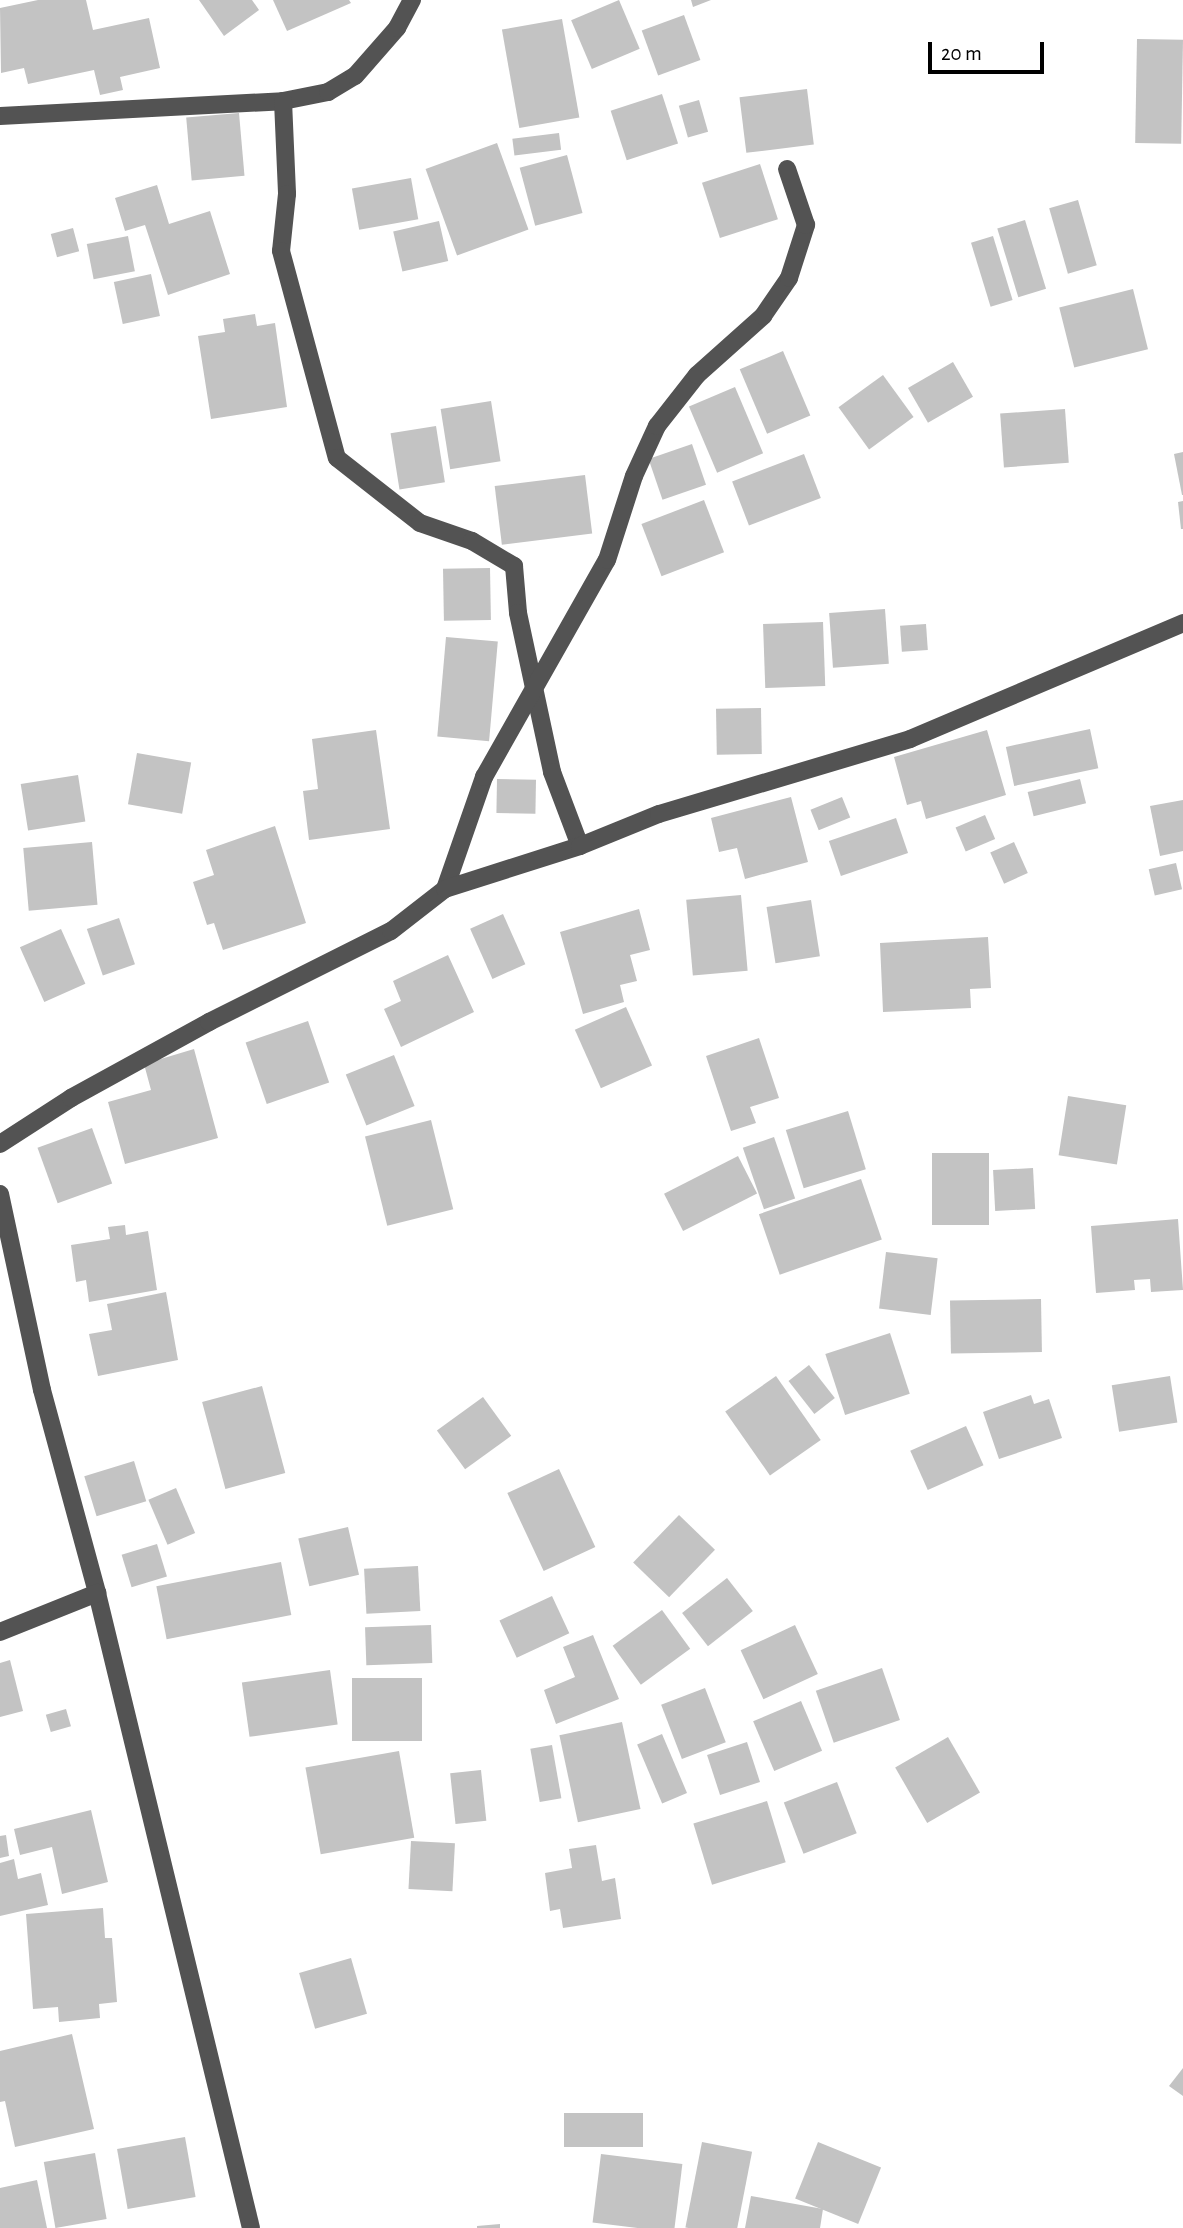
<!DOCTYPE html>
<html>
<head>
<meta charset="utf-8">
<style>
  body { margin:0 }
  #map { position:relative; width:1183px; height:2228px; overflow:hidden; background:#fff; font-family:"Alegreya Sans",sans-serif }
  div>[style] { position:absolute }
  .building>* { inset:0; background:#c3c3c3; transform-origin:0 0 }
  .minor>* { height:18px; margin:-9px; padding:0 9px; transform-origin:9px; border-radius:9px; background:#535353 }
  span { translate:-50% -50%; white-space:nowrap; text-align:center; line-height:1.15; -webkit-text-stroke:7px #fff; paint-order:stroke }
  .scale { position:absolute; left:928px; top:42px; width:116px; height:32px; box-sizing:border-box; border:4px solid #000; border-top:0; padding-left:9px; font-size:21px; line-height:24px; white-space:nowrap; color:#000; -webkit-text-stroke:5px #fff; paint-order:stroke }
</style>
</head>
<body>
<div id="map">
  <div class="building">
    <i style="clip-path:polygon(38px 0,86px 0,93px 30px,149px 18px,160px 68px,120px 77px,123px 90px,100px 95px,94px 70px,28px 84px,24px 68px,1px 73px,0 8px)"></i>
    <i style="clip-path:polygon(199px 0,252px 0,259px 10px,224px 36px)"></i>
    <i style="clip-path:polygon(273px 0,349px 0,351px 3px,287px 31px)"></i>
    <i style="left:619px;top:0;width:53px;height:52px;rotate:67deg"></i>
    <i style="clip-path:polygon(691px 0,711px 0,693px 7px)"></i>
    <i style="left:684px;top:15px;width:48px;height:45px;rotate:70deg"></i>
    <i style="left:562px;top:19px;width:100px;height:61px;rotate:80deg"></i>
    <i style="left:1137px;top:39px;width:46px;height:104px;rotate:1deg"></i>
    <i style="left:807px;top:89px;width:56px;height:68px;rotate:83deg"></i>
    <i style="left:662px;top:94px;width:52px;height:54px;rotate:72deg"></i>
    <i style="left:699px;top:100px;width:33px;height:21px;rotate:74deg"></i>
    <i style="left:239px;top:113px;width:63px;height:53px;rotate:85deg"></i>
    <i style="left:559px;top:133px;width:17px;height:47px;rotate:83deg"></i>
    <i style="left:497px;top:143px;width:92px;height:76px;rotate:70deg"></i>
    <i style="left:567px;top:155px;width:60px;height:49px;rotate:75deg"></i>
    <i style="left:760px;top:164px;width:58px;height:61px;rotate:72deg"></i>
    <i style="left:411px;top:178px;width:42px;height:60px;rotate:80deg"></i>
    <i style="clip-path:polygon(157px 185px,169px 224px,210px 211px,230px 274px,168px 295px,145px 225px,125px 231px,115px 198px)"></i>
    <i style="left:1078px;top:200px;width:68px;height:30px;rotate:74deg"></i>
    <i style="left:1025px;top:220px;width:72px;height:29px;rotate:73deg"></i>
    <i style="left:439px;top:221px;width:41px;height:47px;rotate:77deg"></i>
    <i style="left:73px;top:228px;width:24px;height:23px;rotate:75deg"></i>
    <i style="left:128px;top:236px;width:36px;height:42px;rotate:79deg"></i>
    <i style="left:993px;top:236px;width:67px;height:23px;rotate:73deg"></i>
    <i style="left:151px;top:274px;width:43px;height:38px;rotate:78deg"></i>
    <i style="left:1133px;top:289px;width:62px;height:76px;rotate:76deg"></i>
    <i style="clip-path:polygon(255px 314px,257px 326px,275px 323px,287px 407px,211px 419px,198px 336px,225px 332px,223px 319px)"></i>
    <i style="left:783px;top:351px;width:70px;height:47px;rotate:67deg"></i>
    <i style="left:953px;top:362px;width:40px;height:52px;rotate:60deg"></i>
    <i style="left:883px;top:375px;width:52px;height:55px;rotate:54deg"></i>
    <i style="left:735px;top:387px;width:72px;height:50px;rotate:67deg"></i>
    <i style="left:491px;top:401px;width:61px;height:51px;rotate:81deg"></i>
    <i style="left:1065px;top:409px;width:54px;height:65px;rotate:86deg"></i>
    <i style="left:436px;top:426px;width:57px;height:46px;rotate:81deg"></i>
    <i style="left:692px;top:444px;width:43px;height:46px;rotate:71deg"></i>
    <i style="clip-path:polygon(1183px 452px,1183px 495px,1182px 495px,1174px 454px)"></i>
    <i style="left:804px;top:454px;width:47px;height:77px;rotate:69deg"></i>
    <i style="left:585px;top:475px;width:59px;height:91px;rotate:83deg"></i>
    <i style="left:704px;top:500px;width:56px;height:67px;rotate:69deg"></i>
    <i style="clip-path:polygon(1183px 501px,1183px 529px,1181px 529px,1178px 502px)"></i>
    <i style="left:490px;top:568px;width:52px;height:47px;rotate:89deg"></i>
    <i style="left:885px;top:609px;width:55px;height:56px;rotate:86deg"></i>
    <i style="left:823px;top:622px;width:64px;height:60px;rotate:88deg"></i>
    <i style="left:926px;top:624px;width:26px;height:26px;rotate:86deg"></i>
    <i style="left:446px;top:637px;width:52px;height:100px;rotate:5deg"></i>
    <i style="left:761px;top:708px;width:46px;height:45px;rotate:89deg"></i>
    <i style="left:1090px;top:729px;width:40px;height:86px;rotate:78deg"></i>
    <i style="clip-path:polygon(376px 730px,390px 829px,309px 840px,303px 791px,318px 789px,312px 739px)"></i>
    <i style="clip-path:polygon(987px 730px,1006px 795px,926px 819px,921px 801px,907px 805px,894px 757px)"></i>
    <i style="left:137px;top:753px;width:55px;height:52px;rotate:10deg"></i>
    <i style="left:78px;top:775px;width:47px;height:58px;rotate:81deg"></i>
    <i style="left:497px;top:779px;width:39px;height:34px;rotate:1deg"></i>
    <i style="left:1080px;top:779px;width:25px;height:54px;rotate:76deg"></i>
    <i style="clip-path:polygon(791px 797px,808px 862px,745px 879px,737px 848px,719px 852px,711px 818px)"></i>
    <i style="left:842px;top:797px;width:22px;height:34px;rotate:68deg"></i>
    <i style="clip-path:polygon(1183px 800px,1183px 851px,1160px 856px,1150px 806px)"></i>
    <i style="left:985px;top:815px;width:26px;height:32px;rotate:67deg"></i>
    <i style="left:896px;top:818px;width:37px;height:71px;rotate:71deg"></i>
    <i style="clip-path:polygon(275px 826px,306px 923px,223px 950px,214px 923px,207px 925px,193px 882px,214px 875px,206px 850px)"></i>
    <i style="left:92px;top:842px;width:63px;height:69px;rotate:85deg"></i>
    <i style="left:1014px;top:842px;width:34px;height:26px;rotate:66deg"></i>
    <i style="left:1176px;top:863px;width:27px;height:28px;rotate:77deg"></i>
    <i style="left:741px;top:895px;width:76px;height:55px;rotate:85deg"></i>
    <i style="left:811px;top:900px;width:57px;height:45px;rotate:81deg"></i>
    <i style="clip-path:polygon(639px 909px,650px 950px,630px 955px,637px 981px,620px 985px,624px 1002px,583px 1014px,560px 932px)"></i>
    <i style="left:503px;top:914px;width:55px;height:36px;rotate:66deg"></i>
    <i style="left:119px;top:918px;width:49px;height:34px;rotate:71deg"></i>
    <i style="left:61px;top:929px;width:60px;height:45px;rotate:66deg"></i>
    <i style="clip-path:polygon(988px 937px,991px 988px,970px 989px,971px 1008px,883px 1012px,880px 943px)"></i>
    <i style="clip-path:polygon(448px 955px,474px 1012px,401px 1047px,384px 1009px,401px 1001px,393px 981px)"></i>
    <i style="left:626px;top:1007px;width:64px;height:56px;rotate:66deg"></i>
    <i style="left:308px;top:1021px;width:65px;height:66px;rotate:71deg"></i>
    <i style="clip-path:polygon(759px 1038px,779px 1098px,750px 1107px,756px 1123px,731px 1131px,706px 1056px)"></i>
    <i style="clip-path:polygon(194px 1049px,218px 1138px,125px 1164px,108px 1102px,151px 1090px,144px 1064px)"></i>
    <i style="left:394px;top:1055px;width:55px;height:52px;rotate:68deg"></i>
    <i style="left:1068px;top:1096px;width:59px;height:60px;rotate:9deg"></i>
    <i style="left:848px;top:1111px;width:61px;height:65px;rotate:73deg"></i>
    <i style="left:431px;top:1120px;width:92px;height:68px;rotate:76deg"></i>
    <i style="left:92px;top:1128px;width:59px;height:58px;rotate:70deg"></i>
    <i style="left:774px;top:1137px;width:65px;height:33px;rotate:71deg"></i>
    <i style="left:932px;top:1153px;width:57px;height:72px"></i>
    <i style="left:738px;top:1156px;width:42px;height:83px;rotate:63deg"></i>
    <i style="left:1033px;top:1168px;width:41px;height:40px;rotate:87deg"></i>
    <i style="left:861px;top:1179px;width:64px;height:108px;rotate:71deg"></i>
    <i style="clip-path:polygon(1178px 1219px,1183px 1290px,1151px 1292px,1150px 1279px,1134px 1280px,1135px 1290px,1096px 1293px,1091px 1226px)"></i>
    <i style="clip-path:polygon(125px 1225px,126px 1235px,148px 1231px,157px 1290px,89px 1302px,86px 1280px,76px 1282px,71px 1245px,110px 1239px,108px 1227px)"></i>
    <i style="left:886px;top:1252px;width:52px;height:57px;rotate:7deg"></i>
    <i style="clip-path:polygon(166px 1292px,178px 1360px,98px 1376px,89px 1334px,112px 1330px,107px 1304px)"></i>
    <i style="left:1041px;top:1299px;width:53px;height:91px;rotate:89deg"></i>
    <i style="left:890px;top:1333px;width:64px;height:68px;rotate:72deg"></i>
    <i style="left:809px;top:1365px;width:42px;height:26px;rotate:52deg"></i>
    <i style="left:776px;top:1376px;width:78px;height:62px;rotate:55deg"></i>
    <i style="left:1170px;top:1376px;width:47px;height:59px;rotate:81deg"></i>
    <i style="left:262px;top:1386px;width:90px;height:62px;rotate:75deg"></i>
    <i style="clip-path:polygon(1031px 1395px,1034px 1404px,1049px 1399px,1062px 1438px,999px 1459px,983px 1412px)"></i>
    <i style="left:483px;top:1397px;width:48px;height:57px;rotate:54deg"></i>
    <i style="left:966px;top:1426px;width:43px;height:61px;rotate:66deg"></i>
    <i style="left:134px;top:1461px;width:42px;height:52px;rotate:73deg"></i>
    <i style="left:559px;top:1469px;width:86px;height:57px;rotate:65deg"></i>
    <i style="left:176px;top:1488px;width:49px;height:30px;rotate:67deg"></i>
    <i style="left:679px;top:1515px;width:50px;height:66px;rotate:44deg"></i>
    <i style="left:348px;top:1527px;width:49px;height:51px;rotate:77deg"></i>
    <i style="left:157px;top:1544px;width:34px;height:37px;rotate:73deg"></i>
    <i style="left:281px;top:1562px;width:54px;height:127px;rotate:79deg"></i>
    <i style="left:418px;top:1566px;width:45px;height:54px;rotate:87deg"></i>
    <i style="left:727px;top:1578px;width:42px;height:57px;rotate:52deg"></i>
    <i style="left:552px;top:1596px;width:41px;height:58px;rotate:65deg"></i>
    <i style="left:662px;top:1610px;width:48px;height:61px;rotate:54deg"></i>
    <i style="left:431px;top:1625px;width:38px;height:66px;rotate:88deg"></i>
    <i style="left:795px;top:1625px;width:54px;height:60px;rotate:65deg"></i>
    <i style="clip-path:polygon(593px 1635px,619px 1699px,556px 1724px,544px 1690px,575px 1677px,563px 1647px)"></i>
    <i style="clip-path:polygon(10px 1660px,23px 1711px,0 1717px,0 1663px)"></i>
    <i style="left:882px;top:1668px;width:55px;height:70px;rotate:71deg"></i>
    <i style="left:330px;top:1670px;width:55px;height:89px;rotate:82deg"></i>
    <i style="left:352px;top:1678px;width:70px;height:63px"></i>
    <i style="left:705px;top:1688px;width:58px;height:47px;rotate:69deg"></i>
    <i style="left:801px;top:1701px;width:54px;height:52px;rotate:67deg"></i>
    <i style="left:66px;top:1709px;width:18px;height:21px;rotate:74deg"></i>
    <i style="left:622px;top:1722px;width:89px;height:64px;rotate:78deg"></i>
    <i style="left:662px;top:1734px;width:64px;height:27px;rotate:67deg"></i>
    <i style="left:948px;top:1737px;width:64px;height:61px;rotate:60deg"></i>
    <i style="left:747px;top:1742px;width:42px;height:42px;rotate:72deg"></i>
    <i style="left:552px;top:1745px;width:54px;height:22px;rotate:80deg"></i>
    <i style="left:399px;top:1751px;width:88px;height:95px;rotate:80deg"></i>
    <i style="left:481px;top:1770px;width:51px;height:31px;rotate:84deg"></i>
    <i style="left:837px;top:1782px;width:55px;height:57px;rotate:69deg"></i>
    <i style="left:767px;top:1801px;width:64px;height:77px;rotate:73deg"></i>
    <i style="clip-path:polygon(91px 1810px,108px 1882px,62px 1894px,52px 1847px,20px 1855px,14px 1829px)"></i>
    <i style="clip-path:polygon(6px 1835px,9px 1856px,0 1858px,0 1836px)"></i>
    <i style="left:411px;top:1841px;width:44px;height:48px;rotate:3deg"></i>
    <i style="clip-path:polygon(596px 1845px,602px 1881px,615px 1878px,621px 1919px,563px 1928px,560px 1909px,550px 1911px,545px 1873px,572px 1868px,569px 1849px)"></i>
    <i style="clip-path:polygon(14px 1859px,18px 1879px,41px 1873px,48px 1905px,0 1916px,0 1863px)"></i>
    <i style="clip-path:polygon(103px 1908px,105px 1938px,112px 1938px,117px 2002px,99px 2004px,100px 2018px,59px 2022px,58px 2007px,33px 2009px,26px 1914px)"></i>
    <i style="left:351px;top:1958px;width:58px;height:54px;rotate:74deg"></i>
    <i style="clip-path:polygon(72px 2034px,94px 2129px,15px 2147px,5px 2101px,0 2102px,0 2051px)"></i>
    <i style="clip-path:polygon(1183px 2068px,1183px 2096px,1169px 2086px)"></i>
    <i style="left:643px;top:2113px;width:34px;height:79px;rotate:90deg"></i>
    <i style="left:185px;top:2137px;width:61px;height:69px;rotate:80deg"></i>
    <i style="left:702px;top:2142px;width:51px;height:87px;rotate:11deg"></i>
    <i style="left:818px;top:2142px;width:68px;height:61px;rotate:22deg"></i>
    <i style="left:95px;top:2153px;width:67px;height:52px;rotate:80deg"></i>
    <i style="left:601px;top:2154px;width:82px;height:69px;rotate:7deg"></i>
    <i style="clip-path:polygon(37px 2180px,47px 2228px,0 2228px,0 2188px)"></i>
    <i style="clip-path:polygon(751px 2196px,823px 2209px,820px 2228px,745px 2228px)"></i>
    <i style="clip-path:polygon(500px 2224px,500px 2228px,477px 2228px,477px 2226px)"></i>
  </div>
  <div class="minor">
    <i style="left:283px;top:101px;width:46px;rotate:-11.3deg"></i>
    <i style="left:328px;top:92px;width:31px;rotate:-31deg"></i>
    <i style="left:355px;top:76px;width:64px;rotate:-48.8deg"></i>
    <i style="left:397px;top:28px;width:32px;rotate:-62deg"></i>
    <i style="left:0;top:116px;width:283px;rotate:-3deg"></i>
    <i style="left:283px;top:101px;width:93px;rotate:87.5deg"></i>
    <i style="left:287px;top:194px;width:57px;rotate:96deg"></i>
    <i style="left:281px;top:251px;width:214px;rotate:74.9deg"></i>
    <i style="left:337px;top:458px;width:105px;rotate:38.1deg"></i>
    <i style="left:420px;top:523px;width:55px;rotate:19.1deg"></i>
    <i style="left:472px;top:541px;width:49px;rotate:30.8deg"></i>
    <i style="left:514px;top:566px;width:47px;rotate:85.1deg"></i>
    <i style="left:518px;top:613px;width:163px;rotate:77.9deg"></i>
    <i style="left:552px;top:772px;width:79px;rotate:69.3deg"></i>
    <i style="left:445px;top:889px;width:119px;rotate:-70.8deg"></i>
    <i style="left:484px;top:777px;width:249px;rotate:-60.5deg"></i>
    <i style="left:607px;top:560px;width:88px;rotate:-72.2deg"></i>
    <i style="left:634px;top:476px;width:55px;rotate:-65.3deg"></i>
    <i style="left:657px;top:426px;width:65px;rotate:-51.9deg"></i>
    <i style="left:697px;top:375px;width:89px;rotate:-41.8deg"></i>
    <i style="left:763px;top:316px;width:46px;rotate:-55.6deg"></i>
    <i style="left:789px;top:278px;width:56px;rotate:-72.2deg"></i>
    <i style="left:806px;top:225px;width:59px;rotate:-108.7deg"></i>
    <i style="left:0;top:1144px;width:85px;rotate:-32.9deg"></i>
    <i style="left:71px;top:1098px;width:158px;rotate:-28.8deg"></i>
    <i style="left:209px;top:1022px;width:203px;rotate:-26.6deg"></i>
    <i style="left:391px;top:931px;width:68px;rotate:-37.9deg"></i>
    <i style="left:445px;top:889px;width:142px;rotate:-17.7deg"></i>
    <i style="left:580px;top:846px;width:85px;rotate:-22.1deg"></i>
    <i style="left:659px;top:814px;width:262px;rotate:-16.6deg"></i>
    <i style="left:910px;top:739px;width:297px;rotate:-23deg"></i>
    <i style="left:0;top:1194px;width:200px;rotate:77.9deg"></i>
    <i style="left:42px;top:1390px;width:210px;rotate:74.8deg"></i>
    <i style="left:97px;top:1593px;width:653px;rotate:76.37deg"></i>
    <i style="left:0;top:1632px;width:105px;rotate:-21.9deg"></i>
  </div>
  <div class="scale">20 m</div>
</div>
</body>
</html>
